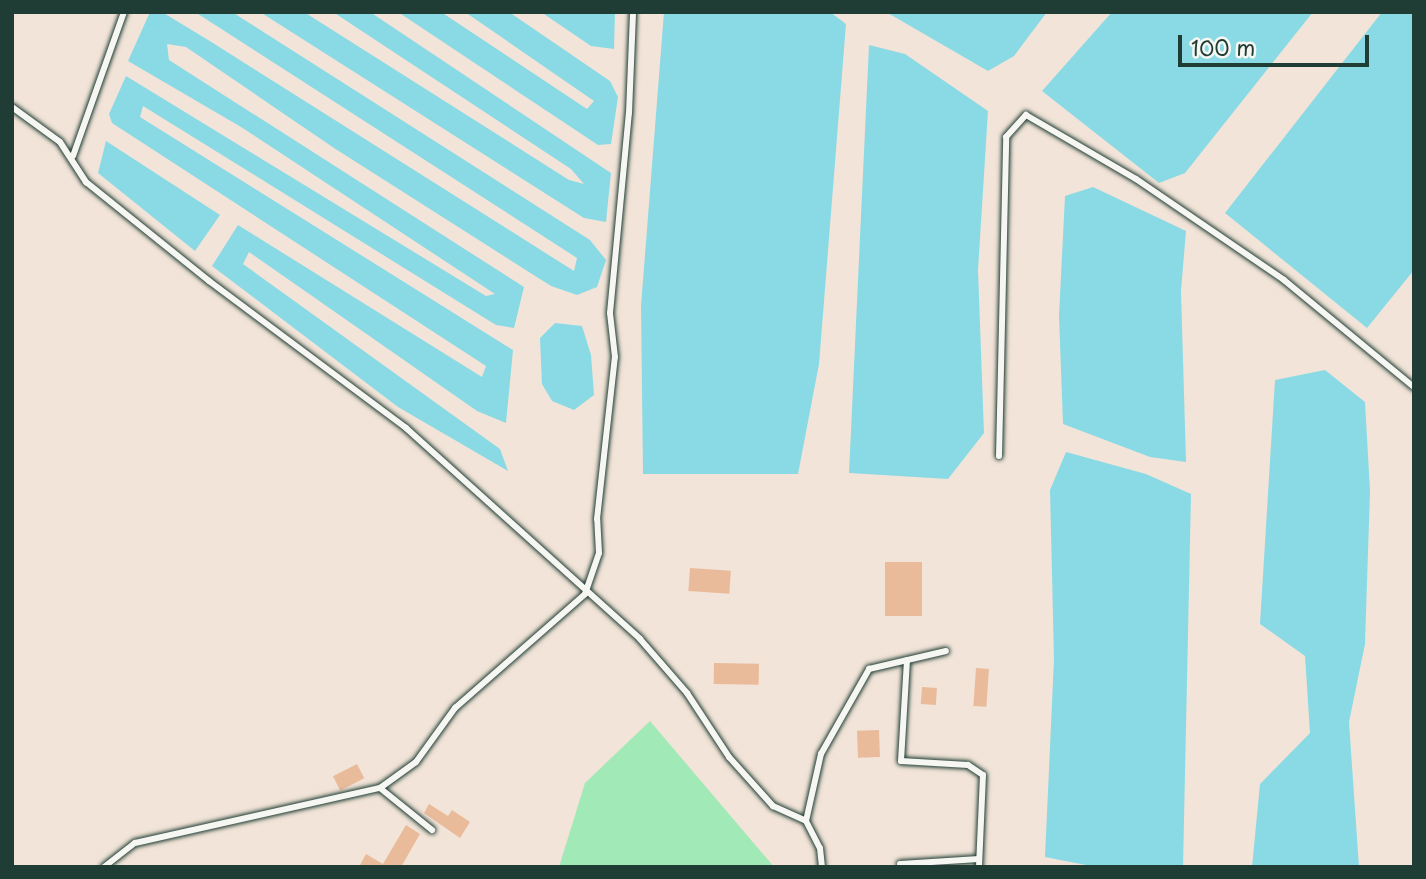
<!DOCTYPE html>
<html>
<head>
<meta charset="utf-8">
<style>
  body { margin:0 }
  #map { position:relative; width:1426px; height:879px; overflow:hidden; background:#f2e4d8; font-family:"Playpen Sans",sans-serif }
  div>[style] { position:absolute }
  .green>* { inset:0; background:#a1e9b7 }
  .water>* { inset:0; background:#8adae5 }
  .building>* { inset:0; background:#eabb9b; transform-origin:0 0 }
  .roads { filter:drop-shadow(0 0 2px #1f3d34) drop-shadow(0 0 2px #1f3d34) }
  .lane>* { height:6px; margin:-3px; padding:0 3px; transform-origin:3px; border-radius:3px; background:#f6f6f2 }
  span { translate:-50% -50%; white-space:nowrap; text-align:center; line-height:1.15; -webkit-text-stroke:5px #f6f6f2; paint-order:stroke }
  .frame { position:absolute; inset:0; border:14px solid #1f3d34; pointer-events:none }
  .scale { position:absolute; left:1178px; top:35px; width:191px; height:32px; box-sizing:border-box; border:4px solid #1f3d34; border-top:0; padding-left:9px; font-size:21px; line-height:24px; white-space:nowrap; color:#1f3d34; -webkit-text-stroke:5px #f6f6f2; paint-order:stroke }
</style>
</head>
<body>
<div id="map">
  <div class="green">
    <i style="clip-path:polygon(650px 721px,774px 867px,559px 867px,585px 783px)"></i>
  </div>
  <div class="water">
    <i style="clip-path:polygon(150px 12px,162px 12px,213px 43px,574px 271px,577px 258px,195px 12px,232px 12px,590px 240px,606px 260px,597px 287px,577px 295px,551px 286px,334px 148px,186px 47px,167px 44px,169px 60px,524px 287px,514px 328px,496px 325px,143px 106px,140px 117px,513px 350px,506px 423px,477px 411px,249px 252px,243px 264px,500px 449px,508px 471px,398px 407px,212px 266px,238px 225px,482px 377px,486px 366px,112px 123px,109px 114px,126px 76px,486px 296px,495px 294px,241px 127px,128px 61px)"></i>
    <i style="clip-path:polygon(260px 12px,304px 12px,569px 180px,584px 184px,571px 169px,333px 12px,370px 12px,611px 173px,606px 222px,584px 218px)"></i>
    <i style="clip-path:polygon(398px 12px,441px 12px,587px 109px,594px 101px,465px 12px,509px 12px,610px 81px,618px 97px,611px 144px,598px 145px)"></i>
    <i style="clip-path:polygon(541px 12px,615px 12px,614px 49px,591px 46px)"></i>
    <i style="clip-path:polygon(664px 12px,830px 12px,846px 24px,819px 364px,798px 474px,643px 474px,641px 306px)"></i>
    <i style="clip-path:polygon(886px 12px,1047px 12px,1014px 56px,988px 71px)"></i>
    <i style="clip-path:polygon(1112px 12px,1313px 12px,1185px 173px,1159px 183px,1042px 91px)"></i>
    <i style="clip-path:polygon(1382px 12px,1414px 12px,1414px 270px,1367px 328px,1225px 213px)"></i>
    <i style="clip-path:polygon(869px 45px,905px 54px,988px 111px,978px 270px,984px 433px,948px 479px,849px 473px)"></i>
    <i style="clip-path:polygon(106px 141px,220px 215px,195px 251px,98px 173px)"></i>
    <i style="clip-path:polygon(1093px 187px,1186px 231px,1181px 291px,1186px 462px,1150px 457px,1063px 424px,1059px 316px,1065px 196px)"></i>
    <i style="clip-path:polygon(555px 323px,582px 326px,591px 355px,594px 395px,574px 410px,552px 401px,542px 384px,540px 338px)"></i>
    <i style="clip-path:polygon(1325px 370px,1365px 402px,1370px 491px,1365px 644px,1349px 722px,1359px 867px,1252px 867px,1260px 784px,1310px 733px,1305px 656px,1260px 624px,1275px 380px)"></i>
    <i style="clip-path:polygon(1066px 452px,1146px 474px,1191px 494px,1183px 867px,1096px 867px,1045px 857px,1054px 659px,1050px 490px)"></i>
  </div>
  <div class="building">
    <i style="left:885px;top:562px;width:37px;height:54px"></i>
    <i style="left:690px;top:568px;width:41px;height:23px;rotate:4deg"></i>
    <i style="left:714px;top:663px;width:45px;height:21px;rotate:1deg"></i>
    <i style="left:976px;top:668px;width:13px;height:38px;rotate:4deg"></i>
    <i style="left:922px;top:687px;width:15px;height:17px;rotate:4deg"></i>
    <i style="left:879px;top:730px;width:27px;height:22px;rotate:88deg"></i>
    <i style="left:357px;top:764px;width:16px;height:27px;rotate:63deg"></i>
    <i style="clip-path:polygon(429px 804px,448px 816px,452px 810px,470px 822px,460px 838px,424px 813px)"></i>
    <i style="clip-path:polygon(406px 825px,420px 834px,401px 867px,359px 867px,366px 854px,383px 864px)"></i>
  </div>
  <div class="roads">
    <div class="lane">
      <i style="left:12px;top:107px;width:59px;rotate:36.1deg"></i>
      <i style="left:60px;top:142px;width:48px;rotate:57deg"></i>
      <i style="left:86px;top:182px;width:158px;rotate:38.8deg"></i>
      <i style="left:209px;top:281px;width:246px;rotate:36.7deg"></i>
      <i style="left:406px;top:428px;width:315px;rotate:42deg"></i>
      <i style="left:640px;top:639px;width:72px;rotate:49deg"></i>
      <i style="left:687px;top:693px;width:77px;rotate:56.7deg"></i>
      <i style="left:729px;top:757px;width:66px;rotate:48.1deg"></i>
      <i style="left:773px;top:806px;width:36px;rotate:24deg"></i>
      <i style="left:806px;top:821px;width:69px;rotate:-77.4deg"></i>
      <i style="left:821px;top:754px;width:98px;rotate:-60.5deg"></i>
      <i style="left:869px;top:669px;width:79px;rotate:-13.2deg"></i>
      <i style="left:73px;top:156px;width:153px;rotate:-70.5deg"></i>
      <i style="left:999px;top:456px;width:319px;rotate:-88.7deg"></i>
      <i style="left:1006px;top:137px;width:30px;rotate:-48deg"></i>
      <i style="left:1026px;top:115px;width:127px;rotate:30.2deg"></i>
      <i style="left:1136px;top:179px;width:179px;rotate:34.3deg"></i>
      <i style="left:1284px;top:280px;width:168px;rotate:39.5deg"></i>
      <i style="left:907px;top:660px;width:101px;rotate:93.4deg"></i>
      <i style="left:901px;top:761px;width:67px;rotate:3.4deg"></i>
      <i style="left:968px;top:765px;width:18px;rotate:34deg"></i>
      <i style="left:983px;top:775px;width:92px;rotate:92.5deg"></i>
      <i style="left:380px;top:788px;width:44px;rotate:-35.8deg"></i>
      <i style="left:416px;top:762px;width:67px;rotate:-54.2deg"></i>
      <i style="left:455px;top:708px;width:173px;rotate:-41.2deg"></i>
      <i style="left:585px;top:594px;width:43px;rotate:-71.1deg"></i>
      <i style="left:599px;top:553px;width:34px;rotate:-93deg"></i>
      <i style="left:597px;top:519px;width:163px;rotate:-83.7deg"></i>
      <i style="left:615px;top:357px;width:44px;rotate:-96.5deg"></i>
      <i style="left:610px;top:313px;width:201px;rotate:-84.6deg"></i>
      <i style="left:629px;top:113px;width:101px;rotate:-87.7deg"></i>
      <i style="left:806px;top:821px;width:30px;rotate:63deg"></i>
      <i style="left:820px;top:848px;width:19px;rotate:84deg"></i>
      <i style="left:900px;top:864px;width:79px;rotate:-3.6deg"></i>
      <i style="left:104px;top:867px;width:39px;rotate:-38deg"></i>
      <i style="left:135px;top:843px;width:251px;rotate:-12.7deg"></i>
      <i style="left:380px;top:788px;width:67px;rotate:38.9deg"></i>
    </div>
  </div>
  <div class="frame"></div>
  <div class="scale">100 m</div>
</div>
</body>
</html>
